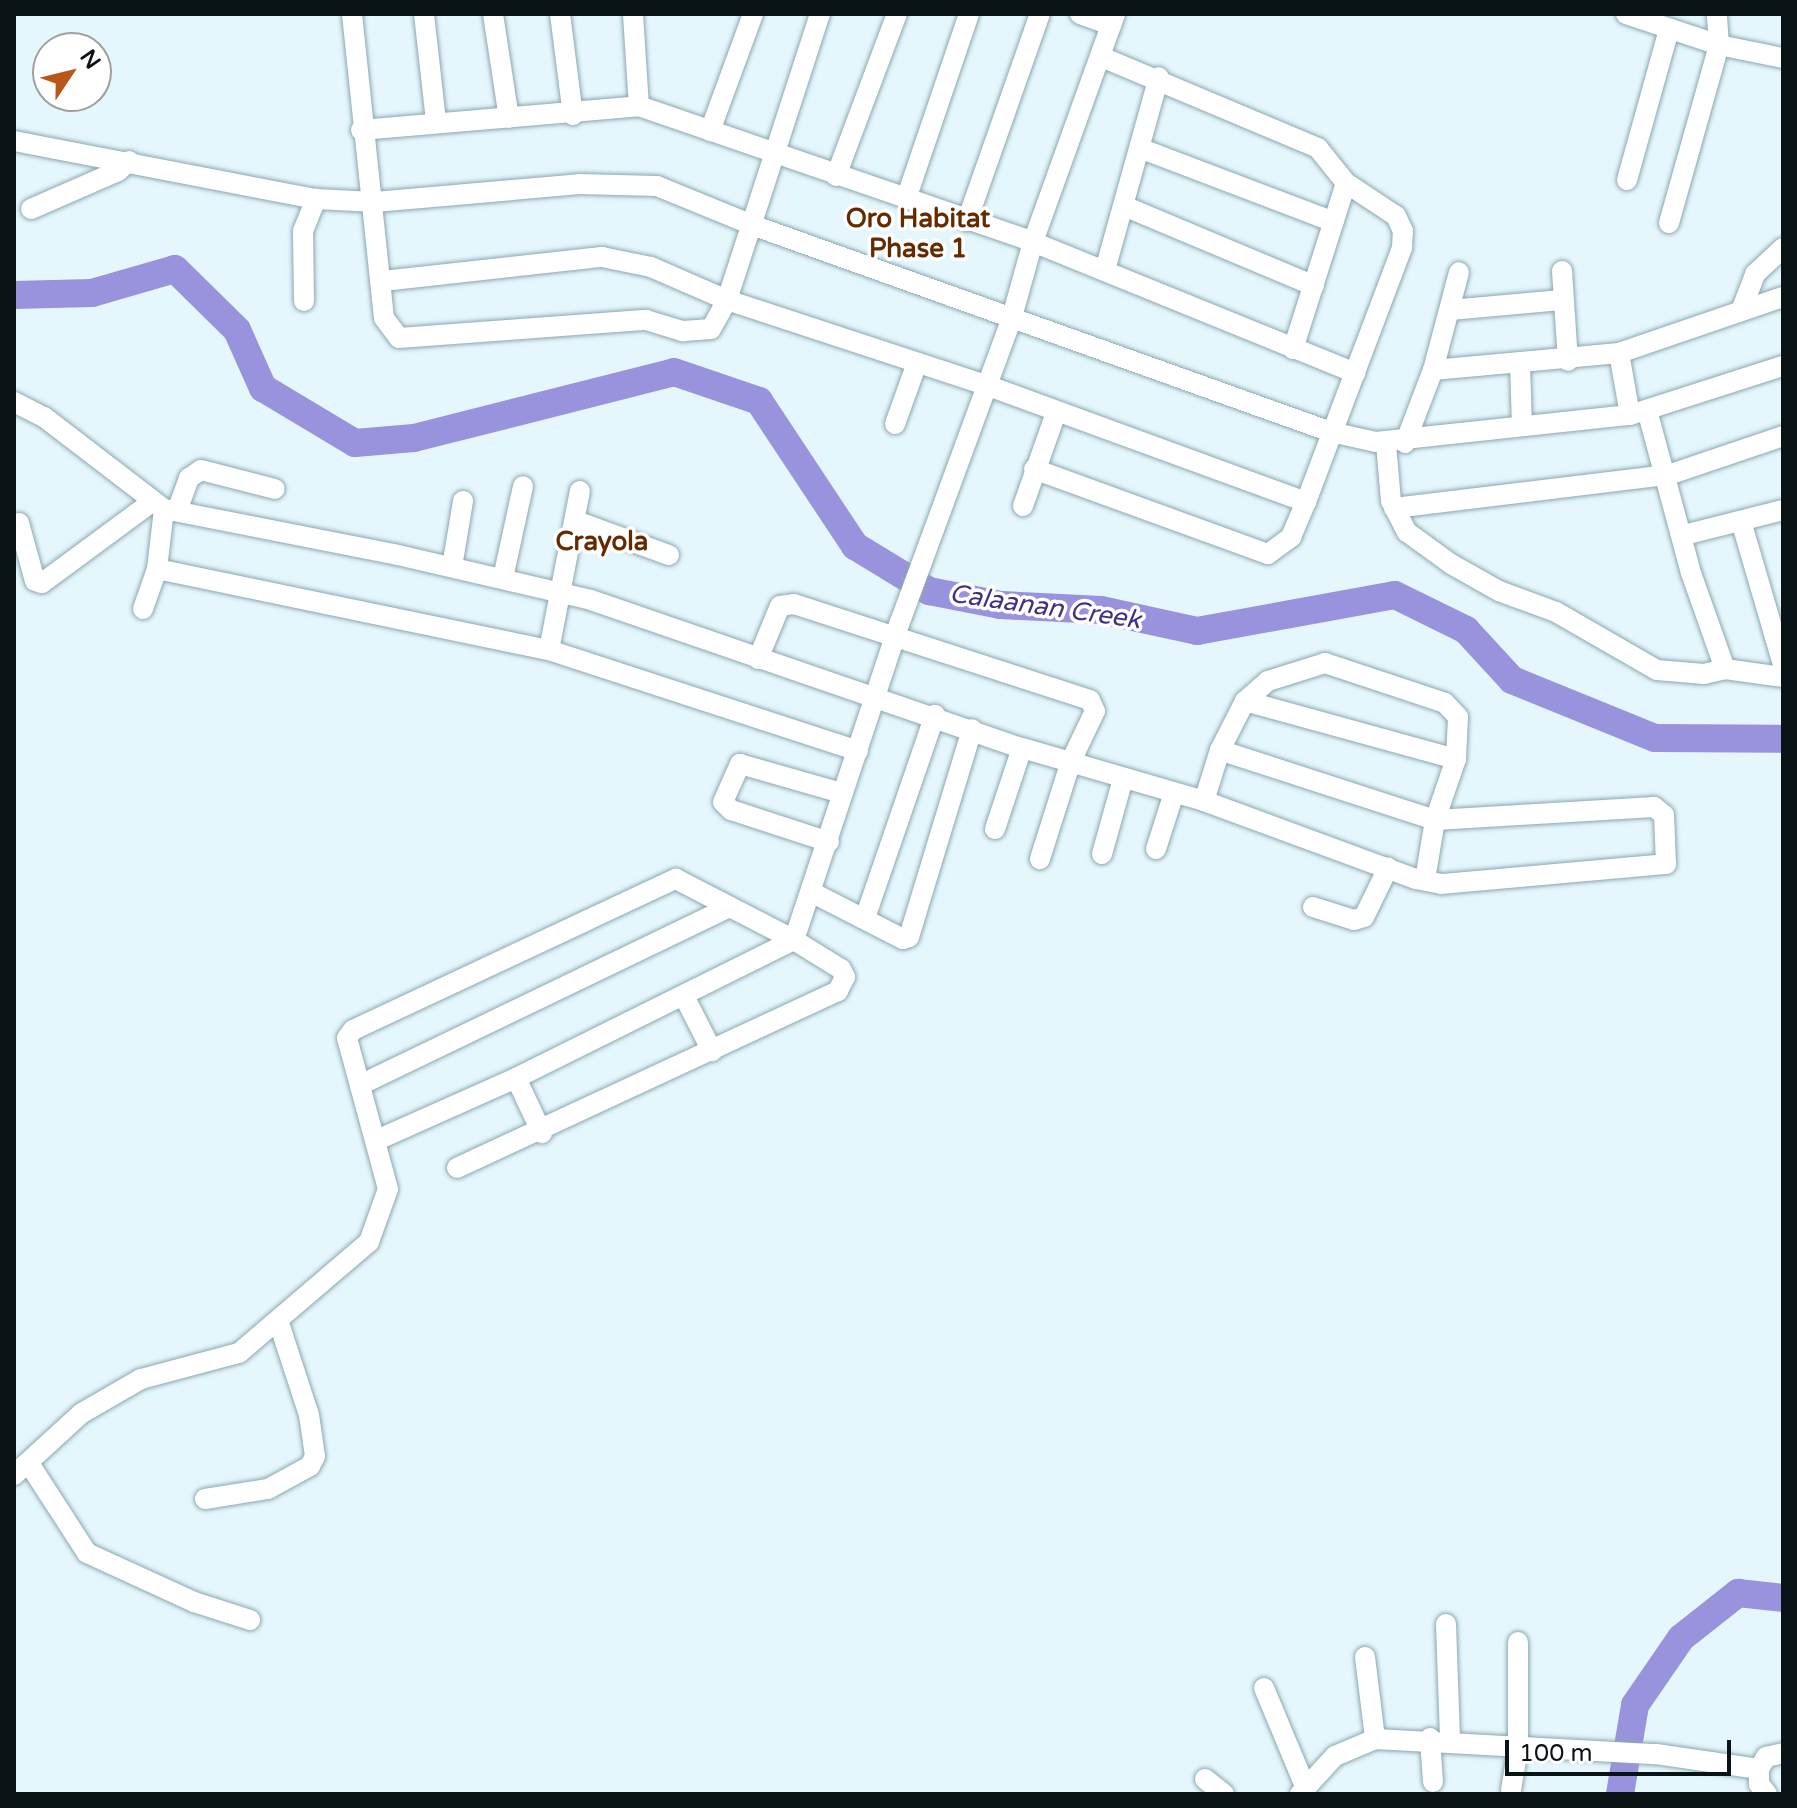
<!DOCTYPE html>
<html>
<head>
<meta charset="utf-8">
<style>
  body { margin:0 }
  #map { position:relative; width:1797px; height:1808px; overflow:hidden; background:#e5f7fd; font-family:"Varela Round",sans-serif }
  div>[style] { position:absolute }
  .river>* { height:28px; margin:-14px; padding:0 14px; transform-origin:14px; border-radius:14px; background:#9993dd }
  .roads { filter:drop-shadow(0 0 2px #8ba7b0) drop-shadow(0 0 2px #8ba7b0) }
  .minor>* { height:20px; margin:-10px; padding:0 10px; transform-origin:10px; border-radius:10px; background:#fff }
  span { translate:-50% -50%; white-space:nowrap; text-align:center; line-height:1.15; -webkit-text-stroke:7px #fff; paint-order:stroke }
  .neighbourhood-label { font-size:26px; color:#662a00; font-weight:700 }
  .water-label { font-size:26px; color:#413086; font-style:italic }
  .frame { position:absolute; inset:0; border:16px solid #091316; pointer-events:none }
  .north { position:absolute; left:32px; top:32px; width:80px; height:80px; box-sizing:border-box; background:#fff; border:2px solid #9da1a2; border-radius:50%; rotate:55deg; font-size:22px; font-weight:700; line-height:32px; text-align:center; color:#091316 }
  .north::after { content:''; display:block; margin:auto; width:28px; height:36px; background:#b85717; clip-path:polygon(50% 0,100% 100%,50% 72%,0 100%) }
  .scale { position:absolute; left:1505px; top:1740px; width:226px; height:36px; box-sizing:border-box; border:4px solid #091316; border-top:0; padding-left:10px; font-size:24px; line-height:28px; white-space:nowrap; color:#091316; -webkit-text-stroke:6px #fff; paint-order:stroke }
</style>
</head>
<body>
<div id="map">
  <div class="river">
    <i style="left:14px;top:295px;width:78px;rotate:-1.5deg"></i>
    <i style="left:92px;top:293px;width:86px;rotate:-16.1deg"></i>
    <i style="left:175px;top:269px;width:87px;rotate:44.5deg"></i>
    <i style="left:237px;top:330px;width:64px;rotate:65.9deg"></i>
    <i style="left:263px;top:388px;width:107px;rotate:30.9deg"></i>
    <i style="left:355px;top:443px;width:59px;rotate:-4.8deg"></i>
    <i style="left:414px;top:438px;width:268px;rotate:-14.2deg"></i>
    <i style="left:674px;top:372px;width:90px;rotate:18.8deg"></i>
    <i style="left:759px;top:401px;width:174px;rotate:56.5deg"></i>
    <i style="left:855px;top:546px;width:87px;rotate:31.3deg"></i>
    <i style="left:929px;top:591px;width:73px;rotate:11deg"></i>
    <i style="left:1001px;top:605px;width:100px;rotate:2.9deg"></i>
    <i style="left:1101px;top:610px;width:98px;rotate:12.3deg"></i>
    <i style="left:1197px;top:631px;width:201px;rotate:-10.3deg"></i>
    <i style="left:1395px;top:595px;width:79px;rotate:26.2deg"></i>
    <i style="left:1466px;top:630px;width:68px;rotate:47.4deg"></i>
    <i style="left:1512px;top:680px;width:154px;rotate:22.1deg"></i>
    <i style="left:1655px;top:738px;width:128px;rotate:0.4deg"></i>
    <i style="left:1620px;top:1794px;width:90px;rotate:-80.4deg"></i>
    <i style="left:1635px;top:1705px;width:81px;rotate:-55.5deg"></i>
    <i style="left:1681px;top:1638px;width:73px;rotate:-38.3deg"></i>
    <i style="left:1738px;top:1593px;width:45px;rotate:6.3deg"></i>
  </div>
  <div class="roads">
    <div class="minor">
      <i style="left:352px;top:14px;width:306px;rotate:84deg"></i>
      <i style="left:384px;top:318px;width:25px;rotate:53deg"></i>
      <i style="left:399px;top:338px;width:248px;rotate:-4.2deg"></i>
      <i style="left:646px;top:320px;width:39px;rotate:17deg"></i>
      <i style="left:683px;top:331px;width:28px;rotate:-4deg"></i>
      <i style="left:711px;top:329px;width:33px;rotate:-61deg"></i>
      <i style="left:727px;top:300px;width:301px;rotate:-72deg"></i>
      <i style="left:424px;top:14px;width:108px;rotate:83.6deg"></i>
      <i style="left:493px;top:14px;width:105px;rotate:81.3deg"></i>
      <i style="left:560px;top:14px;width:102px;rotate:82.7deg"></i>
      <i style="left:633px;top:14px;width:92px;rotate:86.3deg"></i>
      <i style="left:1080px;top:14px;width:33px;rotate:20deg"></i>
      <i style="left:1626px;top:14px;width:98px;rotate:18.4deg"></i>
      <i style="left:1719px;top:45px;width:65px;rotate:11.5deg"></i>
      <i style="left:361px;top:130px;width:279px;rotate:-4.9deg"></i>
      <i style="left:639px;top:106px;width:417px;rotate:19deg"></i>
      <i style="left:1033px;top:242px;width:348px;rotate:22.1deg"></i>
      <i style="left:710px;top:131px;width:125px;rotate:-69.8deg"></i>
      <i style="left:14px;top:141px;width:308px;rotate:10.9deg"></i>
      <i style="left:316px;top:199px;width:59px;rotate:2.9deg"></i>
      <i style="left:375px;top:202px;width:205px;rotate:-5deg"></i>
      <i style="left:579px;top:184px;width:78px;rotate:1.5deg"></i>
      <i style="left:657px;top:186px;width:103px;rotate:22.3deg"></i>
      <i style="left:752px;top:225px;width:615px;rotate:19.67deg"></i>
      <i style="left:1331px;top:432px;width:46px;rotate:12.5deg"></i>
      <i style="left:1376px;top:442px;width:255px;rotate:-6.1deg"></i>
      <i style="left:1630px;top:415px;width:161px;rotate:-17.8deg"></i>
      <i style="left:1142px;top:149px;width:205px;rotate:20.8deg"></i>
      <i style="left:836px;top:176px;width:173px;rotate:-69.4deg"></i>
      <i style="left:1627px;top:180px;width:156px;rotate:-74.4deg"></i>
      <i style="left:906px;top:199px;width:195px;rotate:-71.2deg"></i>
      <i style="left:1124px;top:206px;width:206px;rotate:22.8deg"></i>
      <i style="left:31px;top:209px;width:95px;rotate:-23.6deg"></i>
      <i style="left:118px;top:171px;width:15px;rotate:-42deg"></i>
      <i style="left:967px;top:221px;width:219px;rotate:-70.6deg"></i>
      <i style="left:1669px;top:223px;width:185px;rotate:-74.3deg"></i>
      <i style="left:1719px;top:45px;width:31px;rotate:-94deg"></i>
      <i style="left:1105px;top:270px;width:200px;rotate:-74.4deg"></i>
      <i style="left:1562px;top:271px;width:90px;rotate:86.2deg"></i>
      <i style="left:383px;top:281px;width:220px;rotate:-6.3deg"></i>
      <i style="left:602px;top:257px;width:50px;rotate:11.5deg"></i>
      <i style="left:651px;top:267px;width:83px;rotate:23.5deg"></i>
      <i style="left:727px;top:300px;width:273px;rotate:18.2deg"></i>
      <i style="left:986px;top:385px;width:341px;rotate:20.1deg"></i>
      <i style="left:304px;top:301px;width:70px;rotate:-90.8deg"></i>
      <i style="left:303px;top:231px;width:35px;rotate:-68deg"></i>
      <i style="left:1450px;top:310px;width:112px;rotate:-5.1deg"></i>
      <i style="left:1741px;top:311px;width:40px;rotate:-69deg"></i>
      <i style="left:1755px;top:274px;width:38px;rotate:-43deg"></i>
      <i style="left:1293px;top:349px;width:174px;rotate:-72.3deg"></i>
      <i style="left:1619px;top:353px;width:63px;rotate:79.9deg"></i>
      <i style="left:1520px;top:363px;width:62px;rotate:88.2deg"></i>
      <i style="left:1433px;top:370px;width:187px;rotate:-5.2deg"></i>
      <i style="left:1619px;top:353px;width:173px;rotate:-18.9deg"></i>
      <i style="left:14px;top:402px;width:34px;rotate:27deg"></i>
      <i style="left:44px;top:417px;width:151px;rotate:37.5deg"></i>
      <i style="left:164px;top:509px;width:238px;rotate:11.1deg"></i>
      <i style="left:398px;top:555px;width:198px;rotate:13.1deg"></i>
      <i style="left:591px;top:600px;width:456px;rotate:19deg"></i>
      <i style="left:1022px;top:748px;width:190px;rotate:16.2deg"></i>
      <i style="left:1204px;top:801px;width:226px;rotate:20.2deg"></i>
      <i style="left:1416px;top:879px;width:26px;rotate:11deg"></i>
      <i style="left:1442px;top:884px;width:225px;rotate:-5.1deg"></i>
      <i style="left:1666px;top:864px;width:49px;rotate:-92.3deg"></i>
      <i style="left:1664px;top:815px;width:13px;rotate:-141deg"></i>
      <i style="left:1654px;top:807px;width:219px;rotate:176.6deg"></i>
      <i style="left:1435px;top:820px;width:226px;rotate:-162deg"></i>
      <i style="left:1647px;top:410px;width:169px;rotate:74.9deg"></i>
      <i style="left:1691px;top:573px;width:102px;rotate:70.5deg"></i>
      <i style="left:895px;top:424px;width:65px;rotate:-70.2deg"></i>
      <i style="left:1405px;top:443px;width:78px;rotate:-69deg"></i>
      <i style="left:1433px;top:370px;width:101px;rotate:-75.1deg"></i>
      <i style="left:1386px;top:444px;width:57px;rotate:85deg"></i>
      <i style="left:1391px;top:501px;width:35px;rotate:63deg"></i>
      <i style="left:1407px;top:532px;width:54px;rotate:36deg"></i>
      <i style="left:1451px;top:564px;width:55px;rotate:29.4deg"></i>
      <i style="left:1499px;top:591px;width:61px;rotate:20.2deg"></i>
      <i style="left:1556px;top:612px;width:116px;rotate:29.9deg"></i>
      <i style="left:1657px;top:670px;width:47px;rotate:4.9deg"></i>
      <i style="left:1704px;top:674px;width:22px;rotate:-13deg"></i>
      <i style="left:1725px;top:669px;width:59px;rotate:7.9deg"></i>
      <i style="left:1034px;top:469px;width:249px;rotate:20deg"></i>
      <i style="left:1268px;top:554px;width:29px;rotate:-36deg"></i>
      <i style="left:1291px;top:537px;width:38px;rotate:-67deg"></i>
      <i style="left:1306px;top:502px;width:272px;rotate:-69.3deg"></i>
      <i style="left:1402px;top:248px;width:17px;rotate:-87deg"></i>
      <i style="left:1403px;top:231px;width:17px;rotate:-115deg"></i>
      <i style="left:1396px;top:216px;width:60px;rotate:-146.6deg"></i>
      <i style="left:1346px;top:183px;width:45px;rotate:-128.7deg"></i>
      <i style="left:1318px;top:148px;width:235px;rotate:-157.2deg"></i>
      <i style="left:1023px;top:506px;width:99px;rotate:-70.5deg"></i>
      <i style="left:1394px;top:508px;width:276px;rotate:-6.9deg"></i>
      <i style="left:1668px;top:475px;width:121px;rotate:-18.7deg"></i>
      <i style="left:177px;top:511px;width:35px;rotate:-70deg"></i>
      <i style="left:189px;top:478px;width:14px;rotate:-34deg"></i>
      <i style="left:201px;top:470px;width:76px;rotate:14.4deg"></i>
      <i style="left:576px;top:521px;width:99px;rotate:20.1deg"></i>
      <i style="left:1741px;top:521px;width:150px;rotate:73.7deg"></i>
      <i style="left:19px;top:523px;width:60px;rotate:74.6deg"></i>
      <i style="left:35px;top:581px;width:7px;rotate:16deg"></i>
      <i style="left:42px;top:583px;width:137px;rotate:-36.4deg"></i>
      <i style="left:1684px;top:535px;width:102px;rotate:-14.2deg"></i>
      <i style="left:452px;top:567px;width:67px;rotate:-80.5deg"></i>
      <i style="left:157px;top:569px;width:400px;rotate:11.7deg"></i>
      <i style="left:549px;top:650px;width:325px;rotate:18.1deg"></i>
      <i style="left:503px;top:578px;width:94px;rotate:-77.7deg"></i>
      <i style="left:143px;top:609px;width:42px;rotate:-70.7deg"></i>
      <i style="left:157px;top:569px;width:60px;rotate:-83.3deg"></i>
      <i style="left:549px;top:650px;width:162px;rotate:-79deg"></i>
      <i style="left:758px;top:659px;width:57px;rotate:-67.5deg"></i>
      <i style="left:780px;top:606px;width:14px;rotate:-8deg"></i>
      <i style="left:794px;top:604px;width:311px;rotate:18deg"></i>
      <i style="left:1090px;top:700px;width:12px;rotate:66deg"></i>
      <i style="left:1095px;top:711px;width:55px;rotate:115.6deg"></i>
      <i style="left:1071px;top:761px;width:103px;rotate:107.6deg"></i>
      <i style="left:1245px;top:701px;width:219px;rotate:15.4deg"></i>
      <i style="left:1204px;top:801px;width:53px;rotate:-72.6deg"></i>
      <i style="left:1220px;top:750px;width:55px;rotate:-63deg"></i>
      <i style="left:1245px;top:701px;width:30px;rotate:-41deg"></i>
      <i style="left:1268px;top:681px;width:60px;rotate:-17.5deg"></i>
      <i style="left:1325px;top:663px;width:126px;rotate:18.4deg"></i>
      <i style="left:1445px;top:703px;width:19px;rotate:47deg"></i>
      <i style="left:1458px;top:717px;width:42px;rotate:92.7deg"></i>
      <i style="left:1456px;top:759px;width:65px;rotate:109deg"></i>
      <i style="left:1435px;top:820px;width:61px;rotate:99.5deg"></i>
      <i style="left:995px;top:829px;width:85px;rotate:-71.6deg"></i>
      <i style="left:829px;top:842px;width:103px;rotate:-161.9deg"></i>
      <i style="left:731px;top:810px;width:11px;rotate:-135deg"></i>
      <i style="left:723px;top:802px;width:42px;rotate:-65.9deg"></i>
      <i style="left:740px;top:764px;width:106px;rotate:15.9deg"></i>
      <i style="left:1156px;top:849px;width:59px;rotate:-72.2deg"></i>
      <i style="left:1102px;top:854px;width:78px;rotate:-74.4deg"></i>
      <i style="left:813px;top:893px;width:101px;rotate:27.1deg"></i>
      <i style="left:903px;top:939px;width:6px;rotate:-18deg"></i>
      <i style="left:909px;top:937px;width:217px;rotate:-73.1deg"></i>
      <i style="left:1313px;top:907px;width:43px;rotate:17.6deg"></i>
      <i style="left:1354px;top:920px;width:10px;rotate:-17deg"></i>
      <i style="left:1364px;top:917px;width:55px;rotate:-63.9deg"></i>
      <i style="left:865px;top:918px;width:215px;rotate:-71deg"></i>
      <i style="left:684px;top:996px;width:62px;rotate:63deg"></i>
      <i style="left:516px;top:1078px;width:61px;rotate:64.7deg"></i>
      <i style="left:362px;top:1084px;width:408px;rotate:-25.7deg"></i>
      <i style="left:377px;top:1140px;width:152px;rotate:-24deg"></i>
      <i style="left:516px;top:1078px;width:310px;rotate:-26.4deg"></i>
      <i style="left:794px;top:940px;width:335px;rotate:-71.6deg"></i>
      <i style="left:900px;top:622px;width:325px;rotate:-69.8deg"></i>
      <i style="left:1012px;top:317px;width:78px;rotate:-74.4deg"></i>
      <i style="left:1033px;top:242px;width:242px;rotate:-70.2deg"></i>
      <i style="left:30px;top:1465px;width:105px;rotate:57.1deg"></i>
      <i style="left:87px;top:1553px;width:118px;rotate:24.6deg"></i>
      <i style="left:194px;top:1602px;width:59px;rotate:17.8deg"></i>
      <i style="left:14px;top:1475px;width:92px;rotate:-42.4deg"></i>
      <i style="left:82px;top:1413px;width:68px;rotate:-30deg"></i>
      <i style="left:141px;top:1379px;width:101px;rotate:-14.9deg"></i>
      <i style="left:239px;top:1353px;width:171px;rotate:-40.5deg"></i>
      <i style="left:369px;top:1242px;width:56px;rotate:-70.3deg"></i>
      <i style="left:388px;top:1189px;width:156px;rotate:-105.2deg"></i>
      <i style="left:347px;top:1038px;width:10px;rotate:-53deg"></i>
      <i style="left:353px;top:1030px;width:357px;rotate:-25.1deg"></i>
      <i style="left:676px;top:879px;width:133px;rotate:27.3deg"></i>
      <i style="left:794px;top:940px;width:55px;rotate:31.7deg"></i>
      <i style="left:841px;top:969px;width:9px;rotate:63deg"></i>
      <i style="left:845px;top:977px;width:16px;rotate:117deg"></i>
      <i style="left:838px;top:991px;width:420px;rotate:155.1deg"></i>
      <i style="left:205px;top:1499px;width:64px;rotate:-9deg"></i>
      <i style="left:268px;top:1489px;width:48px;rotate:-28.7deg"></i>
      <i style="left:310px;top:1466px;width:11px;rotate:-63deg"></i>
      <i style="left:315px;top:1456px;width:41px;rotate:-98.3deg"></i>
      <i style="left:309px;top:1415px;width:97px;rotate:-108.1deg"></i>
      <i style="left:1446px;top:1624px;width:116px;rotate:88deg"></i>
      <i style="left:1365px;top:1657px;width:83px;rotate:83deg"></i>
      <i style="left:1264px;top:1688px;width:106px;rotate:67.3deg"></i>
      <i style="left:1430px;top:1738px;width:44px;rotate:86.1deg"></i>
      <i style="left:1205px;top:1779px;width:24px;rotate:38deg"></i>
      <i style="left:1511px;top:1790px;width:43px;rotate:-80.5deg"></i>
      <i style="left:1518px;top:1748px;width:106px;rotate:-90deg"></i>
      <i style="left:1300px;top:1794px;width:52px;rotate:-47.4deg"></i>
      <i style="left:1335px;top:1756px;width:43px;rotate:-23deg"></i>
      <i style="left:1375px;top:1739px;width:281px;rotate:3.1deg"></i>
      <i style="left:1656px;top:1754px;width:104px;rotate:8.3deg"></i>
      <i style="left:1767px;top:1794px;width:13px;rotate:-129deg"></i>
      <i style="left:1759px;top:1784px;width:15px;rotate:-90deg"></i>
      <i style="left:1759px;top:1769px;width:14px;rotate:-60deg"></i>
      <i style="left:1766px;top:1757px;width:17px;rotate:-13deg"></i>
    </div>
  </div>
  <div class="neighbourhood-label">
    <span style="left:918px;top:234px">Oro Habitat<br>Phase 1</span>
    <span style="left:602px;top:542px">Crayola</span>
  </div>
  <div class="water-label">
    <span style="left:1045px;top:607px;rotate:8deg">Calaanan Creek</span>
  </div>
  <div class="frame"></div>
  <div class="north">N</div>
  <div class="scale">100 m</div>
</div>
</body>
</html>
